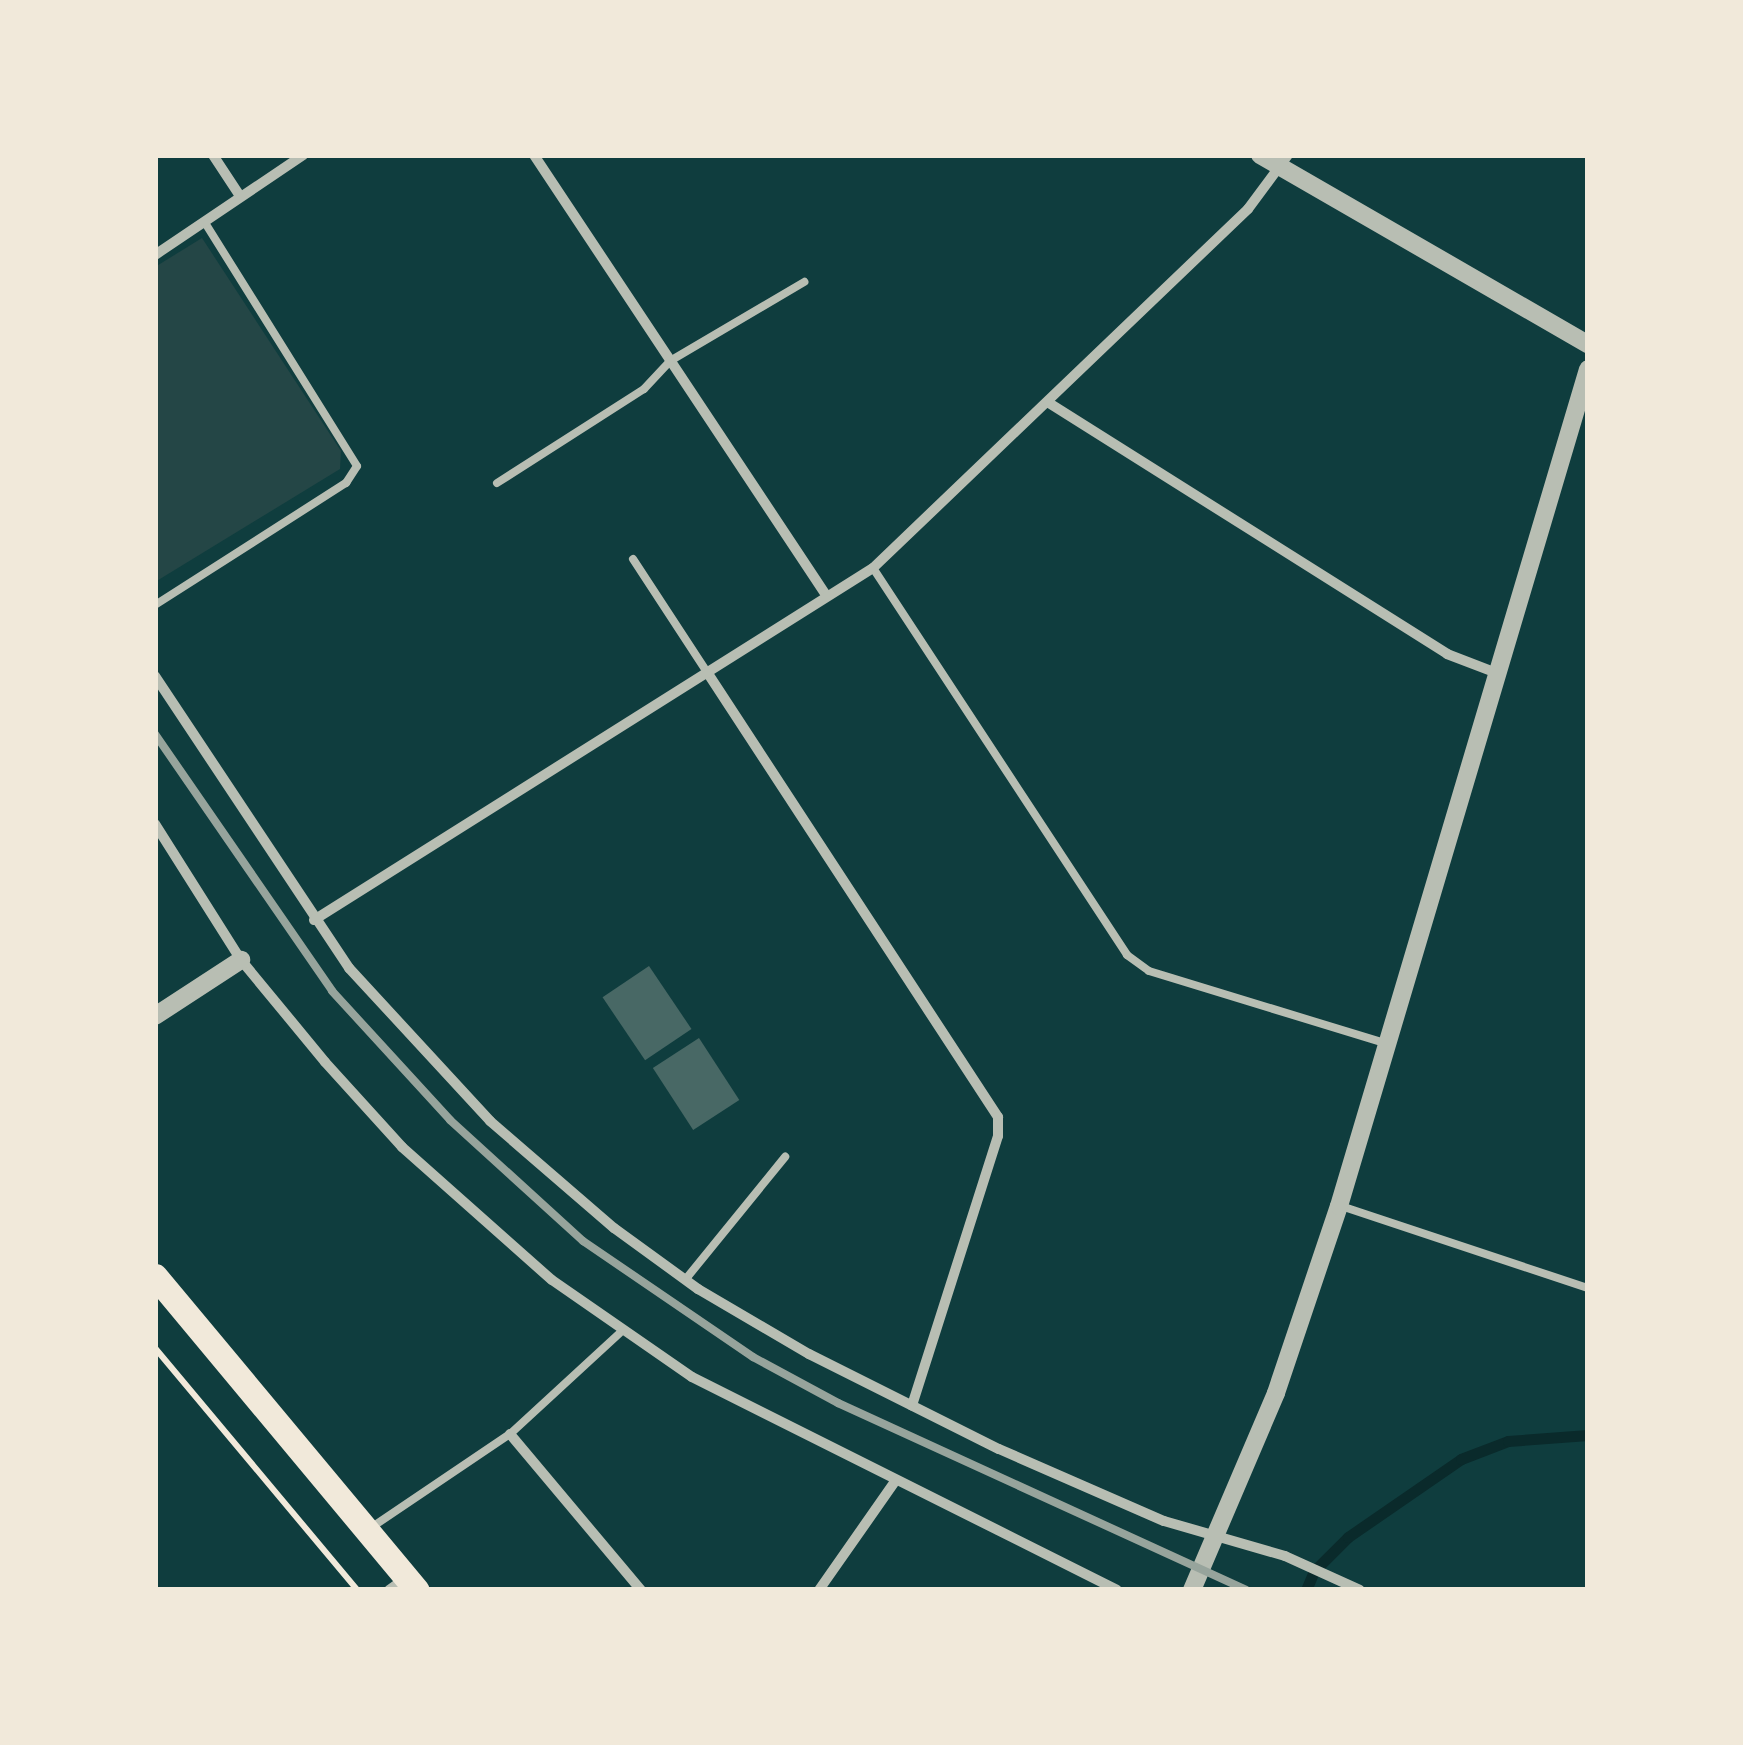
<!DOCTYPE html>
<html>
<head>
<meta charset="utf-8">
<style>
  body { margin:0 }
  #map { position:relative; width:1743px; height:1745px; overflow:hidden; background:#0f3d3e; font-family:Rubik,sans-serif }
  div>[style] { position:absolute }
  .green>* { inset:0; background:#244646 }
  .stream>* { height:11px; margin:-5.5px; padding:0 5.5px; transform-origin:5.5px; border-radius:5.5px; background:#0a2a2b }
  .building>* { inset:0; background:#486865; transform-origin:0 0 }
  .path>* { height:6px; margin:-3px; padding:0 3px; transform-origin:3px; border-radius:3px; background:#f1e9da }
  .service>* { height:8px; margin:-4px; padding:0 4px; transform-origin:4px; border-radius:4px; background:#b8beb3 }
  .minor>* { height:10px; margin:-5px; padding:0 5px; transform-origin:5px; border-radius:5px; background:#b8beb3 }
  .tertiary>* { height:18px; margin:-9px; padding:0 9px; transform-origin:9px; border-radius:9px; background:#b8beb3 }
  .primary>* { height:25px; margin:-12.5px; padding:0 12.5px; transform-origin:12.5px; border-radius:12.5px; background:#f1e9da }
  .rail>* { height:8px; margin:-4px; padding:0 4px; transform-origin:4px; border-radius:4px; background:#97a49c }
  span { translate:-50% -50%; white-space:nowrap; text-align:center; line-height:1.15; -webkit-text-stroke:8px #f1e9da; paint-order:stroke }
  .frame { position:absolute; inset:0; border:158px solid #f1e9da; pointer-events:none }
</style>
</head>
<body>
<div id="map">
  <div class="green">
    <i style="clip-path:polygon(202px 238px,341px 451px,340px 469px,155px 582px,155px 267px)"></i>
  </div>
  <div class="stream">
    <i style="left:1306px;top:1590px;width:21px;rotate:-67deg"></i>
    <i style="left:1314px;top:1571px;width:48px;rotate:-45deg"></i>
    <i style="left:1348px;top:1537px;width:137px;rotate:-34.6deg"></i>
    <i style="left:1461px;top:1459px;width:50px;rotate:-21deg"></i>
    <i style="left:1508px;top:1441px;width:80px;rotate:-4.3deg"></i>
  </div>
  <div class="building">
    <i style="left:649px;top:966px;width:76px;height:56px;rotate:56deg"></i>
    <i style="left:699px;top:1038px;width:74px;height:55px;rotate:57deg"></i>
  </div>
  <div class="path">
    <i style="left:155px;top:1348px;width:315px;rotate:50.1deg"></i>
  </div>
  <div class="service">
    <i style="left:497px;top:483px;width:174px;rotate:-32.6deg"></i>
    <i style="left:644px;top:389px;width:38px;rotate:-47deg"></i>
    <i style="left:670px;top:361px;width:156px;rotate:-30.5deg"></i>
    <i style="left:633px;top:559px;width:135px;rotate:56.8deg"></i>
    <i style="left:873px;top:568px;width:463px;rotate:56.7deg"></i>
    <i style="left:1127px;top:955px;width:27px;rotate:36deg"></i>
    <i style="left:1149px;top:971px;width:246px;rotate:17deg"></i>
    <i style="left:155px;top:605px;width:227px;rotate:-32.6deg"></i>
    <i style="left:346px;top:483px;width:20px;rotate:-57deg"></i>
    <i style="left:357px;top:466px;width:287px;rotate:-122deg"></i>
    <i style="left:1341px;top:1206px;width:260px;rotate:18.4deg"></i>
    <i style="left:685px;top:1280px;width:159px;rotate:-50.9deg"></i>
    <i style="left:372px;top:1527px;width:166px;rotate:-34deg"></i>
    <i style="left:510px;top:1434px;width:149px;rotate:-42.6deg"></i>
  </div>
  <div class="minor">
    <i style="left:213px;top:155px;width:49px;rotate:56.6deg"></i>
    <i style="left:534px;top:155px;width:528px;rotate:56.43deg"></i>
    <i style="left:155px;top:255px;width:179px;rotate:-34deg"></i>
    <i style="left:1049px;top:403px;width:471px;rotate:32.2deg"></i>
    <i style="left:1447px;top:654px;width:50px;rotate:21deg"></i>
    <i style="left:707px;top:672px;width:532px;rotate:56.82deg"></i>
    <i style="left:998px;top:1117px;width:19px;rotate:90deg"></i>
    <i style="left:998px;top:1136px;width:283px;rotate:107.7deg"></i>
    <i style="left:155px;top:676px;width:351px;rotate:56.4deg"></i>
    <i style="left:349px;top:968px;width:208px;rotate:47.3deg"></i>
    <i style="left:490px;top:1121px;width:164px;rotate:40.8deg"></i>
    <i style="left:614px;top:1228px;width:104px;rotate:36deg"></i>
    <i style="left:698px;top:1289px;width:129px;rotate:30.4deg"></i>
    <i style="left:809px;top:1354px;width:212px;rotate:26.6deg"></i>
    <i style="left:999px;top:1449px;width:180px;rotate:23.6deg"></i>
    <i style="left:1164px;top:1521px;width:126px;rotate:16.1deg"></i>
    <i style="left:1285px;top:1556px;width:82px;rotate:24.4deg"></i>
    <i style="left:155px;top:824px;width:161px;rotate:57.7deg"></i>
    <i style="left:241px;top:960px;width:132px;rotate:50.5deg"></i>
    <i style="left:325px;top:1062px;width:115px;rotate:47.8deg"></i>
    <i style="left:402px;top:1147px;width:200px;rotate:41.6deg"></i>
    <i style="left:552px;top:1280px;width:170px;rotate:34.7deg"></i>
    <i style="left:692px;top:1377px;width:475px;rotate:26.6deg"></i>
    <i style="left:314px;top:920px;width:661px;rotate:-32.2deg"></i>
    <i style="left:873px;top:568px;width:519px;rotate:-43.75deg"></i>
    <i style="left:1248px;top:209px;width:67px;rotate:-53.5deg"></i>
    <i style="left:510px;top:1434px;width:204px;rotate:50deg"></i>
    <i style="left:389px;top:1590px;width:21px;rotate:-35deg"></i>
    <i style="left:819px;top:1590px;width:131px;rotate:-55deg"></i>
  </div>
  <div class="tertiary">
    <i style="left:1260px;top:155px;width:379px;rotate:30deg"></i>
    <i style="left:155px;top:1016px;width:103px;rotate:-33.1deg"></i>
    <i style="left:1192px;top:1590px;width:214px;rotate:-66.9deg"></i>
    <i style="left:1276px;top:1393px;width:197px;rotate:-71.4deg"></i>
    <i style="left:1339px;top:1206px;width:873px;rotate:-73.43deg"></i>
  </div>
  <div class="primary">
    <i style="left:155px;top:1276px;width:409px;rotate:50.2deg"></i>
  </div>
  <div class="rail">
    <i style="left:155px;top:734px;width:312px;rotate:55.4deg"></i>
    <i style="left:332px;top:991px;width:175px;rotate:47.5deg"></i>
    <i style="left:450px;top:1120px;width:180px;rotate:42.3deg"></i>
    <i style="left:583px;top:1241px;width:206px;rotate:34.3deg"></i>
    <i style="left:753px;top:1357px;width:97px;rotate:28.4deg"></i>
    <i style="left:838px;top:1403px;width:449px;rotate:24.6deg"></i>
  </div>
  <div class="frame"></div>
</div>
</body>
</html>
